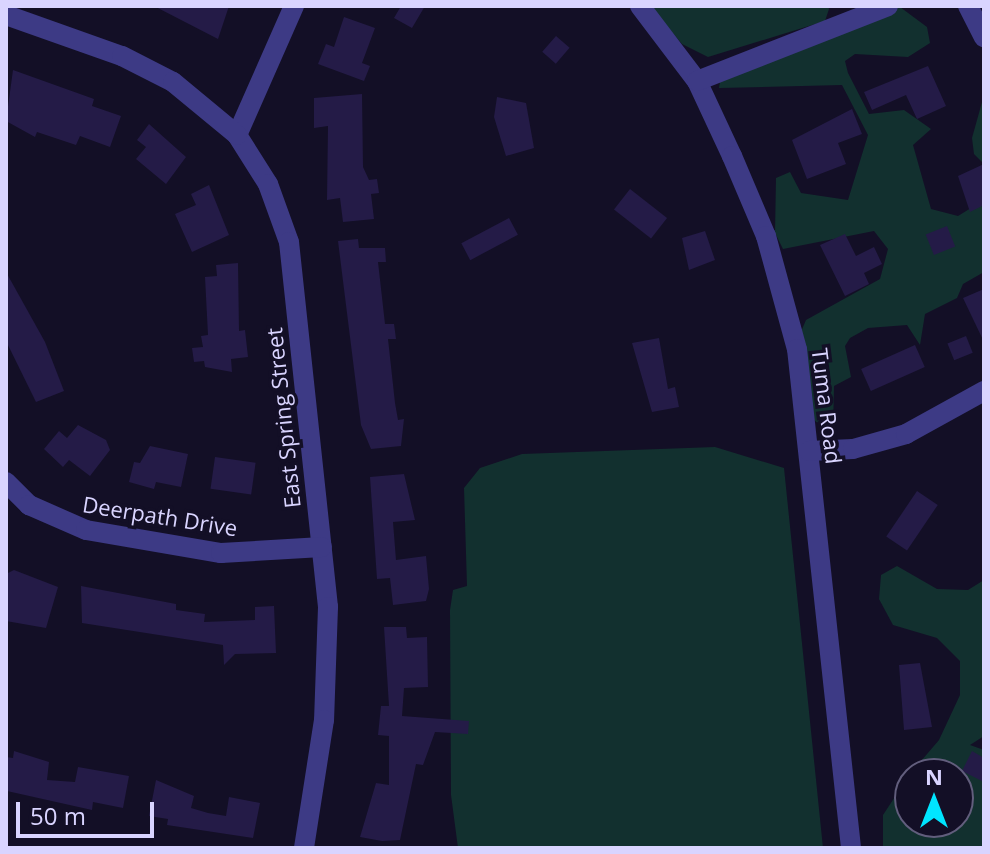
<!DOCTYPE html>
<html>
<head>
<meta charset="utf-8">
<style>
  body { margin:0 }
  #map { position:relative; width:990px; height:854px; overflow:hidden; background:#130f26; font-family:"Open Sans",sans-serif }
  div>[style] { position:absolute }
  .green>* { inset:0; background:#12302f }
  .building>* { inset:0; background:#241b47; transform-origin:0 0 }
  .minor>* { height:20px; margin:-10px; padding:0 10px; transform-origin:10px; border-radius:10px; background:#3d3a85 }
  span { translate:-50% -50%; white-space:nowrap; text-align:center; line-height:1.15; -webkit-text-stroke:7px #130f26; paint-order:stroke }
  .street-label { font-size:22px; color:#d9d4ff }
  .frame { position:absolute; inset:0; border:8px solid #d9d4ff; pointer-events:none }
  .north { position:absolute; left:894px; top:758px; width:80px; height:80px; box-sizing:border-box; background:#130f26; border:2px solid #625e7d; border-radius:50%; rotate:0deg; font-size:22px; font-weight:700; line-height:32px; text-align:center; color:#d9d4ff }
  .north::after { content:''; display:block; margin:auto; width:28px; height:36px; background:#00e5ff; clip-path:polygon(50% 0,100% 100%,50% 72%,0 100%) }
  .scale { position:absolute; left:16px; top:802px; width:138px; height:36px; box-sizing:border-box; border:4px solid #d9d4ff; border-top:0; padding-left:10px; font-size:24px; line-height:28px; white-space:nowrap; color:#d9d4ff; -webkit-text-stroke:6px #130f26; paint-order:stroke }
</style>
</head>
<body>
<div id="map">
  <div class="green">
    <i style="clip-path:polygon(650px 6px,828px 6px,829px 9px,825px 21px,708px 57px,682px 44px)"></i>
    <i style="clip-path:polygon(900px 7px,927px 27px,930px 43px,908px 57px,855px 54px,845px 61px,848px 73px,869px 114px,904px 110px,931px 129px,913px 145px,931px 209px,958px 216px,984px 200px,984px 272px,963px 284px,957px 298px,925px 314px,920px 345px,907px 325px,868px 328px,850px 338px,845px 346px,851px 377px,834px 386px,833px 432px,828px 432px,813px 419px,800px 334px,806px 320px,880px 279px,888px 249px,874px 231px,783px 249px,775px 233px,776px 178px,790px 172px,801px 193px,848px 200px,868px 135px,842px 85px,719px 88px,720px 81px)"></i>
    <i style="clip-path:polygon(984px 95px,984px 164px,974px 154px,972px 138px)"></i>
    <i style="clip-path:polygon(715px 447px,784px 468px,823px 848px,458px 848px,451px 795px,450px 610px,453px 590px,467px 586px,464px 488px,480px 468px,522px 454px)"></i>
    <i style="clip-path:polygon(897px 566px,937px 589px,968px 590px,984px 580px,984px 736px,970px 745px,984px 750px,984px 848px,883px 848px,883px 815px,910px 774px,910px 822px,958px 822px,958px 774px,910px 774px,939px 740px,960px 695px,960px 661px,937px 638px,893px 625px,879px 599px,881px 575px)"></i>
  </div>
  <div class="building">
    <i style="clip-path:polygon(154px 6px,229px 6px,218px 39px)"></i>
    <i style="clip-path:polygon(401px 6px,425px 6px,412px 28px,394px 18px)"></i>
    <i style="clip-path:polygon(344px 17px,375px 28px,362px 63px,370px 66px,364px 81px,318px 64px,326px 44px,334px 47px)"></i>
    <i style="left:556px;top:36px;width:18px;height:21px;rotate:41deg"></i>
    <i style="clip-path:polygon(928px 66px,946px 106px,917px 119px,906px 95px,872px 110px,864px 92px)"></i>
    <i style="clip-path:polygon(13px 70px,94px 99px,92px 106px,121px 116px,110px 147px,80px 136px,76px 145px,37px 132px,35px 137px,6px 121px)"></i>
    <i style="clip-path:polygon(362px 94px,363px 167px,369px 180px,377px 179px,379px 193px,371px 194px,374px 219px,343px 222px,340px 198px,327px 200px,328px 126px,314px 128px,314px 98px)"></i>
    <i style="clip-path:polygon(497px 97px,526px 103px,534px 148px,506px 156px,494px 117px)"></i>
    <i style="clip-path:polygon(852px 109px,862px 134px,838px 143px,846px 164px,807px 179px,792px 140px)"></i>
    <i style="clip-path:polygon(149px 124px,186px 157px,166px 184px,136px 159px,146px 147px,137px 140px)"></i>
    <i style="clip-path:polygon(984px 164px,984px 205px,970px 212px,958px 176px)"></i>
    <i style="clip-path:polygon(209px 185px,229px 235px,192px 252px,175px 214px,196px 205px,191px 194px)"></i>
    <i style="left:630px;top:189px;width:47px;height:26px;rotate:38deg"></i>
    <i style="left:509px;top:218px;width:19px;height:54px;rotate:62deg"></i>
    <i style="left:947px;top:226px;width:22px;height:23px;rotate:68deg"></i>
    <i style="clip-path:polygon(705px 231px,715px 260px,689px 270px,682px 238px)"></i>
    <i style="clip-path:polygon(845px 234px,856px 256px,874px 247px,882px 264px,864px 273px,869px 284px,845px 296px,820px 245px)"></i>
    <i style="clip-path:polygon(358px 239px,359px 248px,385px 248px,386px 262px,378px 262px,385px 324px,394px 324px,396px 339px,388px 339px,395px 403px,398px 420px,404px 419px,401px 446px,371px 449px,361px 425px,338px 241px)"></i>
    <i style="clip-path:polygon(238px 263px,239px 331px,245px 330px,248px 357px,231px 359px,232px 372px,205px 367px,204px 361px,194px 362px,192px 348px,203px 347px,201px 336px,208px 335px,205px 277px,217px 276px,216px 265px)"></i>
    <i style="clip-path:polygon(6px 272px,45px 342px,64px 391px,36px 402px,6px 341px)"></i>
    <i style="clip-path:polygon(984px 289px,984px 342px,963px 298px)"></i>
    <i style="left:966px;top:336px;width:18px;height:20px;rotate:68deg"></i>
    <i style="clip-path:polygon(659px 338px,668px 389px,675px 387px,679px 407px,652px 412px,632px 343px)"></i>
    <i style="left:915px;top:345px;width:24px;height:59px;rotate:66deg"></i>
    <i style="clip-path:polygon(78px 425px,106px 440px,110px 450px,90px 476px,69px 460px,63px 467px,44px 449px,59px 431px,67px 438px)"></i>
    <i style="clip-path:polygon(150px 446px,188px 454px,181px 487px,156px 482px,154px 489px,129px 482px,134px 462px,140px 463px)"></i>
    <i style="left:215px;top:457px;width:41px;height:32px;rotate:8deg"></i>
    <i style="clip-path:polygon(404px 474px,415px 520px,393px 522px,396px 560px,426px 556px,429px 589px,426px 601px,393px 605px,390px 578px,377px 579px,370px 477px)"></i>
    <i style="left:917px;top:491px;width:25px;height:55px;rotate:34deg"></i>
    <i style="clip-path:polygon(14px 570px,58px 587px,46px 628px,6px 621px,6px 574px)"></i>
    <i style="clip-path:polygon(81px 586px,176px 604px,176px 610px,205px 614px,204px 622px,255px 620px,255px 607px,274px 606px,276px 653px,235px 654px,224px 665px,223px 645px,82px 623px)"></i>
    <i style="clip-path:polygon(384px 627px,406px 627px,407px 638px,427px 637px,428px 687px,404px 688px,402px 716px,469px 721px,468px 734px,435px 732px,423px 765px,416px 764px,400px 840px,382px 841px,360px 837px,376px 783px,389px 785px,389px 736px,378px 735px,381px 706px,389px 706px)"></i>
    <i style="clip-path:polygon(920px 663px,932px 727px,904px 730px,899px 665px)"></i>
    <i style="clip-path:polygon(14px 751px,49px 762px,47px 780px,75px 782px,78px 767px,129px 776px,123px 808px,93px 802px,92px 810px,7px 791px,6px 757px,13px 758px)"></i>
    <i style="clip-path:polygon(972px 751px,984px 758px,984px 782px,962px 771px)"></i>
    <i style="clip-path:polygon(156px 780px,194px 796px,191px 808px,208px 813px,226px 816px,229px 797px,260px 803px,253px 838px,167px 825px,168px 819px,149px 816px)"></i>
  </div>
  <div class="minor">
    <i style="left:294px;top:6px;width:141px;rotate:113.8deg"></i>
    <i style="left:237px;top:135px;width:58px;rotate:57.7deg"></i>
    <i style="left:268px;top:184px;width:62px;rotate:70.1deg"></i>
    <i style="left:289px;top:242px;width:367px;rotate:83.9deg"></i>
    <i style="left:328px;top:607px;width:113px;rotate:92deg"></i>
    <i style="left:324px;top:720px;width:130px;rotate:98.9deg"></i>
    <i style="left:640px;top:6px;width:94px;rotate:52.8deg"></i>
    <i style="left:697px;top:81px;width:83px;rotate:65deg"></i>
    <i style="left:732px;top:156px;width:87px;rotate:67deg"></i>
    <i style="left:766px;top:236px;width:117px;rotate:74.7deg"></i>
    <i style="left:797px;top:349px;width:502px;rotate:83.82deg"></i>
    <i style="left:968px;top:6px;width:35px;rotate:63deg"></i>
    <i style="left:6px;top:15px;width:123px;rotate:19.5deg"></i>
    <i style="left:122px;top:56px;width:57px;rotate:27deg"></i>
    <i style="left:173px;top:82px;width:83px;rotate:39.6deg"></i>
    <i style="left:697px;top:81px;width:205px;rotate:-21.4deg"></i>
    <i style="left:809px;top:451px;width:44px;rotate:-2.6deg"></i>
    <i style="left:853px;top:449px;width:55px;rotate:-15.8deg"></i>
    <i style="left:906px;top:434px;width:89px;rotate:-28.9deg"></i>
    <i style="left:6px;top:482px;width:33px;rotate:45deg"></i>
    <i style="left:29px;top:505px;width:62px;rotate:23.7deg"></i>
    <i style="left:86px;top:530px;width:137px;rotate:9.7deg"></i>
    <i style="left:221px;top:553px;width:101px;rotate:-3.4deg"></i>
  </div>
  <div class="street-label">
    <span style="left:827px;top:406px;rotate:83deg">Tuma Road</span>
    <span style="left:283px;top:418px;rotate:-96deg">East Spring Street</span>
    <span style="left:160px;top:516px;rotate:9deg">Deerpath Drive</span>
  </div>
  <div class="frame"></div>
  <div class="north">N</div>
  <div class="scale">50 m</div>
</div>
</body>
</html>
